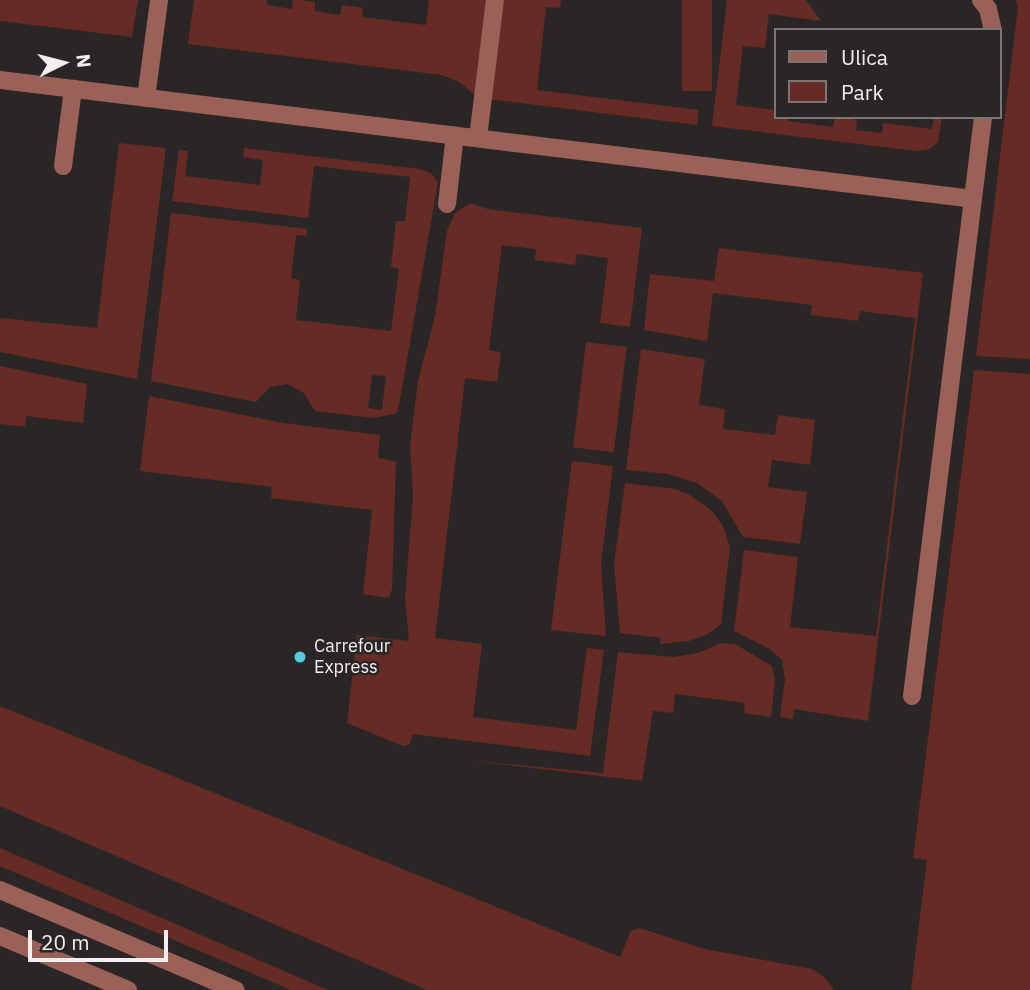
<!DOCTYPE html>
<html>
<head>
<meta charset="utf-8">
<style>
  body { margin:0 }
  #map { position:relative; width:1030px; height:990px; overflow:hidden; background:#2a2625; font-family:"IBM Plex Sans",sans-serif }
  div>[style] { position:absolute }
  .green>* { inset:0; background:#662b24; transform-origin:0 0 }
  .minor>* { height:18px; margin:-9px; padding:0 9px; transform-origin:9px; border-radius:9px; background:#9b6158 }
  .dots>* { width:19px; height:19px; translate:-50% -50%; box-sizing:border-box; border:4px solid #2a2625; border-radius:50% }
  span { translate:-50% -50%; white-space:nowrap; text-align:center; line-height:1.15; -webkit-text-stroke:5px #2a2625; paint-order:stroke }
  .poi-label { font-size:18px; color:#f1eeee }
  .left { translate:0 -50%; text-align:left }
  .legend { position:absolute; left:774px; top:28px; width:228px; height:91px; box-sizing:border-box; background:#2a2625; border:2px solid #7a7675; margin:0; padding:9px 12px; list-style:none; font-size:21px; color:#f1eeee }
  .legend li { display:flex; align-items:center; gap:14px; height:35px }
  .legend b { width:35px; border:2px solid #7a7675 }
  .north { position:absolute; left:28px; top:28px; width:70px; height:70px; -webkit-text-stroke:5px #2a2625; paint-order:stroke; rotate:84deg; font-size:19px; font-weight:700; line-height:28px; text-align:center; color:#f1eeee }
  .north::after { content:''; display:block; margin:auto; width:24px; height:32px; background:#f1eeee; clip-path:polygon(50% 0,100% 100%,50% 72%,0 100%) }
  .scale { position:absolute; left:28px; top:930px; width:140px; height:32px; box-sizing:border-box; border:4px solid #f1eeee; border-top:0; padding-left:9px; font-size:21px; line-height:24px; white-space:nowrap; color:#f1eeee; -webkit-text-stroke:5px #2a2625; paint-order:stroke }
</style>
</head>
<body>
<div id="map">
  <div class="green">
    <i style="clip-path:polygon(0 0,138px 0,132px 37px,0 21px)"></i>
    <i style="clip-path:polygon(194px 0,267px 0,267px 5px,292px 9px,293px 0,300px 0,315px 2px,315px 11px,340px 15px,342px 5px,363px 8px,362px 17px,426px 25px,429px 0,489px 0,475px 95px,459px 82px,442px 75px,188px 44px)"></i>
    <i style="clip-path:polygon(500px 0,561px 0,560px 8px,546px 7px,537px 90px,699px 110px,697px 125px,488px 99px)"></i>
    <i style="left:682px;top:0;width:30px;height:91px"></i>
    <i style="clip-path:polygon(727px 0,806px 0,821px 21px,769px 14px,765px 48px,743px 46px,736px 105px,776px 110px,776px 117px,788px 117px,788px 121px,833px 127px,835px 117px,857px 120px,856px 130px,882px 133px,883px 123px,932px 129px,934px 117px,942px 117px,938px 142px,930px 149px,916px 151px,712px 126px)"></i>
    <i style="clip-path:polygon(1016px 0,1030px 0,1030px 359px,976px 356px,1018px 7px)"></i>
    <i style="clip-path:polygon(119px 143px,166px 148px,137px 379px,0 352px,0 318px,97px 328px)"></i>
    <i style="clip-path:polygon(evenodd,244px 148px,420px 169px,432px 174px,438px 182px,398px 411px,395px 414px,373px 418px,315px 411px,303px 392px,287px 384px,270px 387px,256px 402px,151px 381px,171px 213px,307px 229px,306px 236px,296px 235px,291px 278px,300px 280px,296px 320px,391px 331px,399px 269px,391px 267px,396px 221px,405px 221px,410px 177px,314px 166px,308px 218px,172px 201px,179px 150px,188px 151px,185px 176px,260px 185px,263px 160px,243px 157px,244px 148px,372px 375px,386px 376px,382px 410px,368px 408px,372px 375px)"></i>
    <i style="clip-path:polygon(470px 203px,488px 209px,642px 228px,630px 327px,600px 323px,608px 258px,577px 254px,575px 265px,552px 262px,535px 260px,536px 249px,502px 245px,489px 350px,501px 352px,497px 382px,465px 378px,435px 638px,482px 644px,473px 717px,576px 730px,587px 648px,604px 650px,590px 756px,413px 734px,410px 744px,403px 746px,347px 723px,357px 635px,409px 641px,405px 598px,413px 496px,410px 446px,418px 381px,435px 316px,447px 231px,455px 213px)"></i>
    <i style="clip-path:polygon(719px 248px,923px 273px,868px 721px,794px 709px,793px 719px,780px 717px,785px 679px,782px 660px,770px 649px,734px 631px,744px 550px,798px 557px,790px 627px,876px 636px,915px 318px,860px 311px,858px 321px,811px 315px,812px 305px,713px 293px,707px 341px,644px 330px,650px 274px,714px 281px)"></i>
    <i style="left:586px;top:342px;width:41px;height:106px;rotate:7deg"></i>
    <i style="clip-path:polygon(641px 349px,705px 359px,699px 405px,725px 409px,723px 429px,775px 435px,778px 415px,815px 420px,810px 465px,772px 460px,768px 487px,807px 492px,800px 544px,743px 537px,722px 501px,697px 483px,668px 474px,626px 470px)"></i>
    <i style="clip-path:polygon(0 366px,87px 384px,83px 423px,26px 416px,25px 427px,0 424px)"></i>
    <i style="clip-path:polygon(974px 370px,1030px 374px,1030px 990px,911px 990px,927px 860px,913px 858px)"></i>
    <i style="clip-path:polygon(149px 396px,283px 423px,380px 435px,378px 458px,396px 461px,392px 589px,389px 598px,363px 594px,372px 510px,271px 498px,272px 487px,140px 471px)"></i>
    <i style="clip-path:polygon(572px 461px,613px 466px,601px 563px,606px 636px,551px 630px)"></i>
    <i style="clip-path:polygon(625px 483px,675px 489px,690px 495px,712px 511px,723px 526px,730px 548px,721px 624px,708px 634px,689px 641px,660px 644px,661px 638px,620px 633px,614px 564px)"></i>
    <i style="clip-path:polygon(721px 643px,735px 644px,772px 666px,775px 680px,771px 717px,744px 713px,745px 703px,675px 694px,673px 713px,653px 711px,642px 781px,465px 760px,603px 773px,618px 652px,674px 657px,698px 653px)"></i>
    <i style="clip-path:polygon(0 706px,620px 957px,631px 931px,639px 928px,705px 949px,812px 969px,825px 978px,834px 990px,427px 990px,0 806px)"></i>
    <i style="clip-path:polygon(0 848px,328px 990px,291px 990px,0 866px)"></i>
  </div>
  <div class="minor">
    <i style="left:981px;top:0;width:11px;rotate:52deg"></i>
    <i style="left:988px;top:9px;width:22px;rotate:77deg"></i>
    <i style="left:0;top:80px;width:980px;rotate:6.97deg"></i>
    <i style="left:146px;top:98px;width:99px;rotate:-82.4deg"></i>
    <i style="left:478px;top:138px;width:139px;rotate:-83deg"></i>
    <i style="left:63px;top:166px;width:78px;rotate:-82.6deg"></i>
    <i style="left:447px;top:204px;width:69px;rotate:-83.4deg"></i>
    <i style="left:912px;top:696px;width:583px;rotate:-83.01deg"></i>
    <i style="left:0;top:890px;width:256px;rotate:23deg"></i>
    <i style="left:0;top:936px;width:139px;rotate:22.9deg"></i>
  </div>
  <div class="dots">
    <i style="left:300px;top:657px;background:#54cadc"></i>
  </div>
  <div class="poi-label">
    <span class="left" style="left:314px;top:657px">Carrefour<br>Express</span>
  </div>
  <ul class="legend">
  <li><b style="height:9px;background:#9b6158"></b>Ulica</li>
  <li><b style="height:19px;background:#662b24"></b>Park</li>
  </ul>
  <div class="north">N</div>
  <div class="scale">20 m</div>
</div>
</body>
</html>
